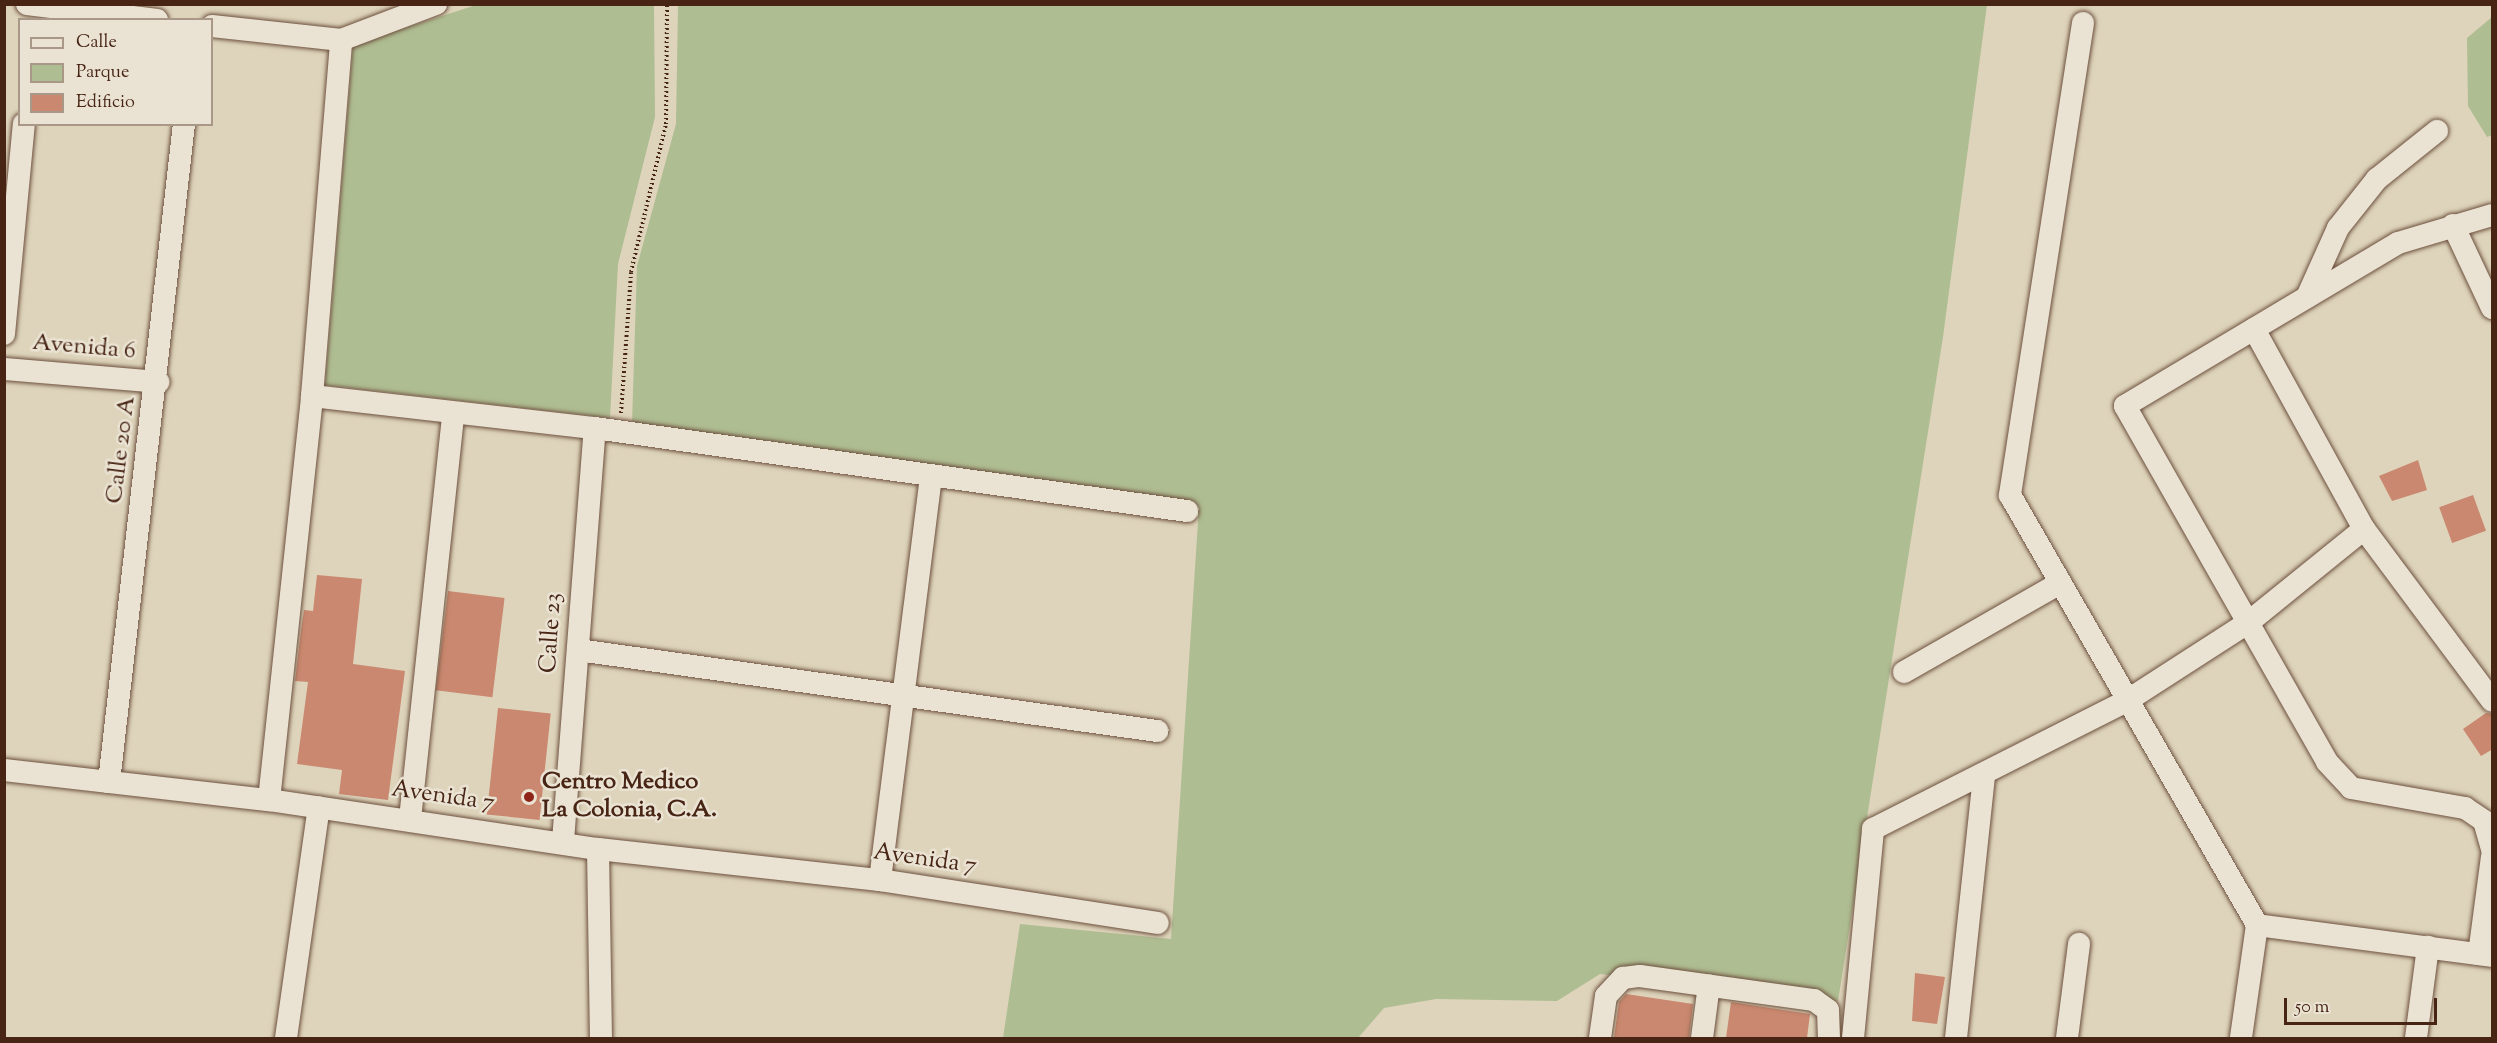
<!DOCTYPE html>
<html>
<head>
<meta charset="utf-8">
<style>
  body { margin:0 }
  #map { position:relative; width:2497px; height:1043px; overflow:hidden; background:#ded4bb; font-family:"Sorts Mill Goudy",serif }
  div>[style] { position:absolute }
  .green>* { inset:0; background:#afbd92 }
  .building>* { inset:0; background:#c9886f; transform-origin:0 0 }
  .path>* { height:4px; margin-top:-2px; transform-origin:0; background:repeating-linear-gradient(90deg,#472414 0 1.5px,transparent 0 4.5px) }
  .roads { filter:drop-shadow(0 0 2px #6d503e) drop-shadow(0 0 2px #6d503e) }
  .minor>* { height:22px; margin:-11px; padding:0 11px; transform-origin:11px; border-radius:11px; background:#eae3d3 }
  .dots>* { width:16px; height:16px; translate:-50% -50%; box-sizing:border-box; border:3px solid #eae3d3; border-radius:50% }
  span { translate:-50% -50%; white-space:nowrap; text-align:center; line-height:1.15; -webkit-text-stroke:5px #eae3d3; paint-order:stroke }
  .street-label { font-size:24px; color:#472414 }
  .poi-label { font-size:24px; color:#472414; font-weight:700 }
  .left { translate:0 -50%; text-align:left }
  .frame { position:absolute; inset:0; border:6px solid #472414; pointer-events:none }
  .legend { position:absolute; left:18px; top:18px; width:195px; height:108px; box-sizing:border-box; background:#eae3d3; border:2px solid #a99787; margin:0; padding:8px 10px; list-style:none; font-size:18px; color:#472414 }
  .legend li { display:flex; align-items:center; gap:12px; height:30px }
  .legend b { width:30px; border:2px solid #a99787 }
  .scale { position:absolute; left:2284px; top:998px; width:153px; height:27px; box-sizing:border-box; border:3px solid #472414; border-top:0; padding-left:8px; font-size:18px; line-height:21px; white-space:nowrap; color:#472414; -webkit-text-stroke:4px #eae3d3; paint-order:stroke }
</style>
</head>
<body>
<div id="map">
  <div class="green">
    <i style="clip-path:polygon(476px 5px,654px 5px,655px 117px,618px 264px,610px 418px,325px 385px,353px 45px)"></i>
    <i style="clip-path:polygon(678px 5px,1987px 5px,1943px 337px,1838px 1001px,1600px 974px,1557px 1001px,1436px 999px,1384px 1008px,1358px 1038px,1003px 1038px,1020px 924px,1171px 939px,1199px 506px,632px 423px,637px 266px,676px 124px)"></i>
    <i style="clip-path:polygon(2492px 17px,2492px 135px,2487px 137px,2468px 106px,2467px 38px)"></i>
  </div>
  <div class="building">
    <i style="clip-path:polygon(2418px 460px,2427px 490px,2392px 501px,2379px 476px)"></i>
    <i style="left:2473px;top:495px;width:38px;height:36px;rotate:70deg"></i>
    <i style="clip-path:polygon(317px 575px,362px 579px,353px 664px,405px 671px,388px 800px,339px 794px,342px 770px,297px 764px,308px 682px,295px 681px,301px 630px,304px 610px,313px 611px)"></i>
    <i style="left:448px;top:591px;width:57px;height:100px;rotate:7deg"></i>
    <i style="left:498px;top:708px;width:53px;height:107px;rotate:6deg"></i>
    <i style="clip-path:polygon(2486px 713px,2493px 714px,2493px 749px,2481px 756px,2463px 729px)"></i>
    <i style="clip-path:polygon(1915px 973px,1945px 977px,1937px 1024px,1912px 1021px)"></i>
    <i style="clip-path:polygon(1626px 994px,1693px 1004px,1689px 1038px,1614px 1038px,1619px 1002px)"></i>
    <i style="clip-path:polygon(1731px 1002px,1810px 1014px,1807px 1038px,1726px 1038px)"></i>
  </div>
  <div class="path">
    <i style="left:621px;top:413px;width:141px;rotate:-85.9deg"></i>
    <i style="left:631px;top:272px;width:152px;rotate:-76.7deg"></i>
    <i style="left:666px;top:124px;width:120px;rotate:-89.5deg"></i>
  </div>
  <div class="roads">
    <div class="minor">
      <i style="left:27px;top:4px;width:131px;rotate:7deg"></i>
      <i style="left:2083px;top:23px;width:478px;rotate:98.8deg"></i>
      <i style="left:2010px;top:495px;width:496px;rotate:60.1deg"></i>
      <i style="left:2257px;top:925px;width:114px;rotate:98.1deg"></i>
      <i style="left:212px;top:26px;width:130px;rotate:6.2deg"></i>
      <i style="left:341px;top:40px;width:102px;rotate:-20.8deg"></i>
      <i style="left:2492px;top:215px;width:98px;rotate:163.4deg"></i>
      <i style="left:2398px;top:243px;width:318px;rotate:149.2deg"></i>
      <i style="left:2125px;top:406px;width:409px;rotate:60.4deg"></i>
      <i style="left:2327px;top:762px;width:35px;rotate:47deg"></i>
      <i style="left:2351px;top:788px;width:116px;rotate:10deg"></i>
      <i style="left:2465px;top:808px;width:23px;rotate:34deg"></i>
      <i style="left:2484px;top:821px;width:29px;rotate:74deg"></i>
      <i style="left:2453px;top:225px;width:92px;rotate:64.8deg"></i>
      <i style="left:2307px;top:297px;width:76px;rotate:-65.8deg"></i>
      <i style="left:2338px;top:228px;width:63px;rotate:-51.5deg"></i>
      <i style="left:2377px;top:179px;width:77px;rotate:-38.7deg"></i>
      <i style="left:2254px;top:329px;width:228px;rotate:61.2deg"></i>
      <i style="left:2364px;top:529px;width:214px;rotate:53.3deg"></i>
      <i style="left:4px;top:334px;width:211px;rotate:-84.6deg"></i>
      <i style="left:4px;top:369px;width:155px;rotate:4.8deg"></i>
      <i style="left:312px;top:396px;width:285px;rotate:6.5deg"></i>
      <i style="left:595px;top:428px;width:598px;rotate:7.98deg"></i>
      <i style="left:578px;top:650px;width:585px;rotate:7.96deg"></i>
      <i style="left:1904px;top:672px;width:180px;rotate:-29.7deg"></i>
      <i style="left:4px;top:770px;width:267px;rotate:6.5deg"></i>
      <i style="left:269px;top:800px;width:333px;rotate:8.5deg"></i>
      <i style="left:598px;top:849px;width:284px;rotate:6.3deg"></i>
      <i style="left:880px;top:880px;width:281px;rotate:8.8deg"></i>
      <i style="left:109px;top:782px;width:662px;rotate:-83.5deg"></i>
      <i style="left:269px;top:800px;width:406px;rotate:-83.9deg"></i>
      <i style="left:312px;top:396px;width:357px;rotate:-85.3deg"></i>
      <i style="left:410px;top:819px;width:407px;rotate:-83.9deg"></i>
      <i style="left:563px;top:841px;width:414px;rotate:-85.6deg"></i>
      <i style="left:598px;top:849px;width:189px;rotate:89.1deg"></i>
      <i style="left:880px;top:880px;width:407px;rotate:-82.8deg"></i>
      <i style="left:2257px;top:925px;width:237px;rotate:7.5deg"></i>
      <i style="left:2479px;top:954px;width:98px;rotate:-82.4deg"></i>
      <i style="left:286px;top:1038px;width:233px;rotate:-81.9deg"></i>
      <i style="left:1600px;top:1038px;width:42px;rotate:-81.9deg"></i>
      <i style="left:1606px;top:996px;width:25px;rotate:-47deg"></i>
      <i style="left:1623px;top:978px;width:17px;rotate:-7deg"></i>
      <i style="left:1640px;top:976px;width:176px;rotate:7.9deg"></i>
      <i style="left:1814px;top:1000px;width:17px;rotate:36deg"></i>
      <i style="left:1828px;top:1010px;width:28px;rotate:88deg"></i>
      <i style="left:1702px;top:1038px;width:53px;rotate:-82.5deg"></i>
      <i style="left:1853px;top:1038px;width:210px;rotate:-84.5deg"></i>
      <i style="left:1873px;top:829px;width:286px;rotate:-26.8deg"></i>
      <i style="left:2128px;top:700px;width:144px;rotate:-32.8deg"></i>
      <i style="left:2249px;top:622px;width:148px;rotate:-39deg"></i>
      <i style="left:1956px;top:1038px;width:265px;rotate:-83.9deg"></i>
      <i style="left:2067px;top:1038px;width:95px;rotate:-82.7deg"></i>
      <i style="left:2416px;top:1038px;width:92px;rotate:-82.5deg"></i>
    </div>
  </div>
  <div class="dots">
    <i style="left:529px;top:797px;background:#8f2418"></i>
  </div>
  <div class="street-label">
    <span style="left:84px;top:348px;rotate:5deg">Avenida 6</span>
    <span style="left:122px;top:450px;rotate:-83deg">Calle 20 A</span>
    <span style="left:552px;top:633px;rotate:-86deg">Calle 23</span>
    <span style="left:443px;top:797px;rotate:8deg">Avenida 7</span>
    <span style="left:925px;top:860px;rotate:8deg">Avenida 7</span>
  </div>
  <div class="poi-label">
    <span class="left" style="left:542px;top:797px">Centro Medico<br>La Colonia, C.A.</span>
  </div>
  <div class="frame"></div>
  <ul class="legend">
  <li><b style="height:8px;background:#eae3d3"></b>Calle</li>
  <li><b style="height:16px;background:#afbd92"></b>Parque</li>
  <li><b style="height:16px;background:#c9886f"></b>Edificio</li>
  </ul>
  <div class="scale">50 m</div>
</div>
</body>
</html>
